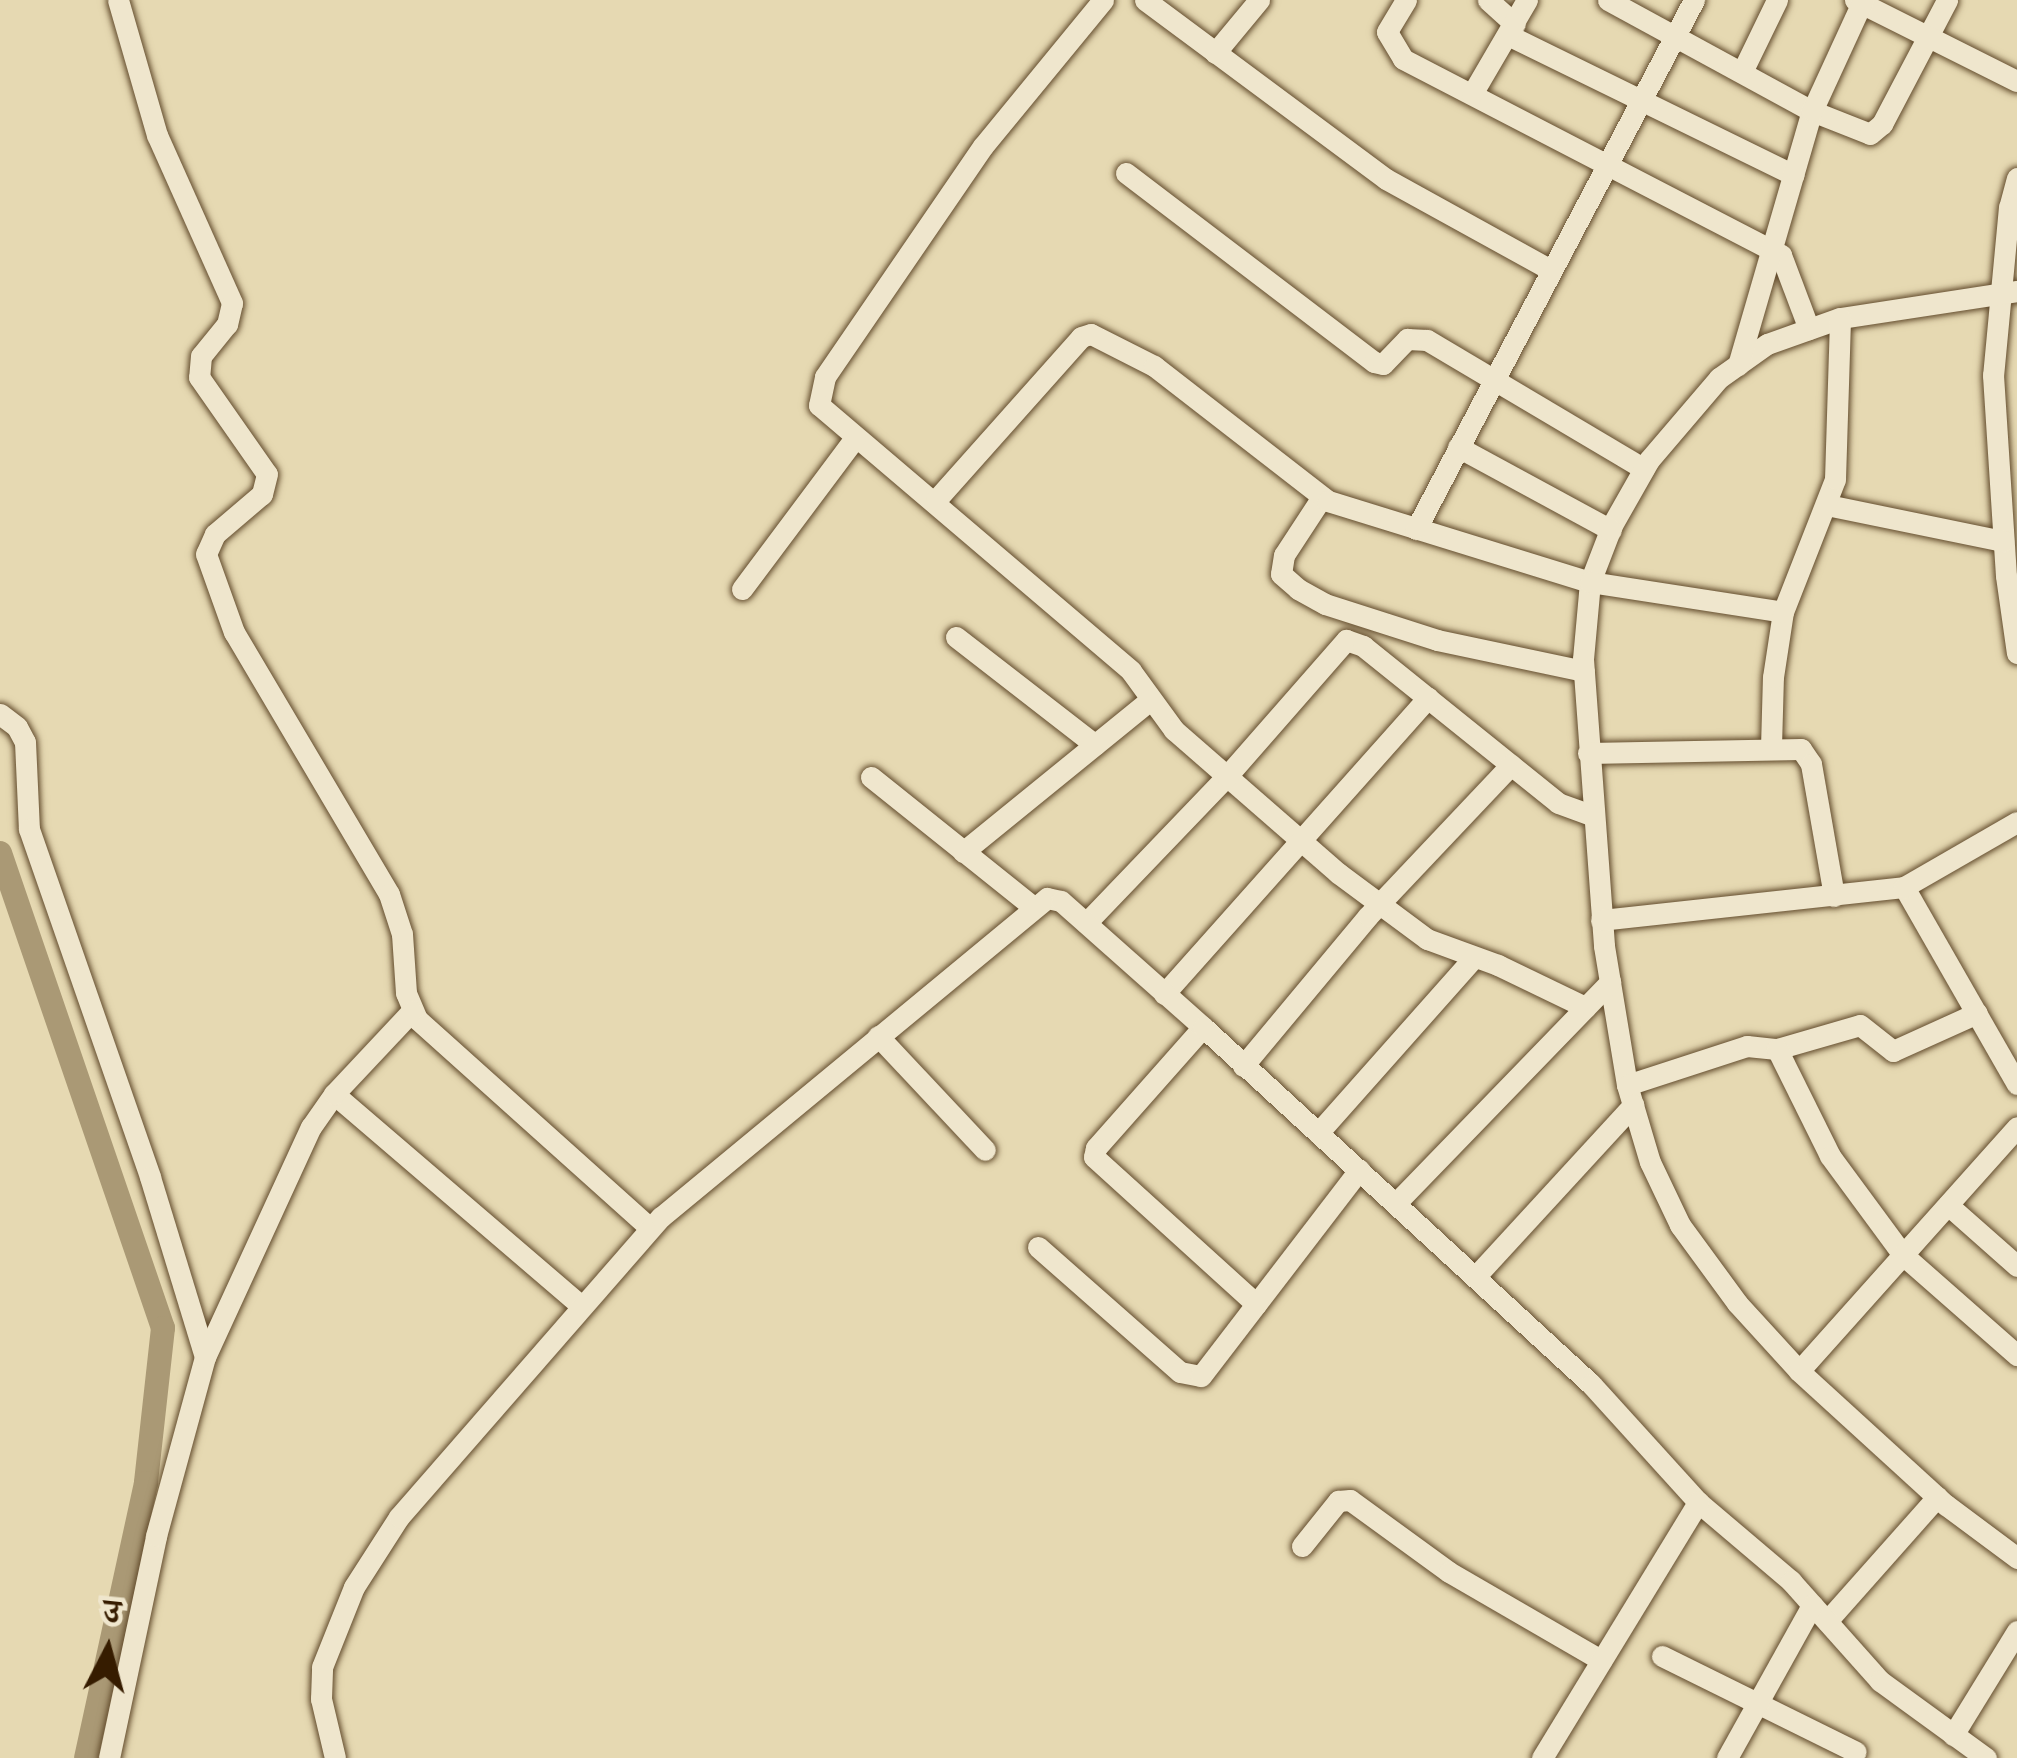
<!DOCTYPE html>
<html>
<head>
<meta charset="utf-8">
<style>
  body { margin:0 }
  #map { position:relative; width:2017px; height:1758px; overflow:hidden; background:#e6d9b2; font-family:Vollkorn,"Noto Serif Devanagari",serif }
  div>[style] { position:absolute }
  .canal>* { height:24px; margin:-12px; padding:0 12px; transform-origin:12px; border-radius:12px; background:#aa9975 }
  .roads { filter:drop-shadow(0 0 3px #624b2c) drop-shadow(0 0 3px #624b2c) }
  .minor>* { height:21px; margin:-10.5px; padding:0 10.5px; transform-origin:10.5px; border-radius:10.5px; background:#efe6cd }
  span { translate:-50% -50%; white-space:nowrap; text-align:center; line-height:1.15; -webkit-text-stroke:9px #efe6cd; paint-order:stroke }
  .north { position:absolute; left:48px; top:1590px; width:120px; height:120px; -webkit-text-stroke:9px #efe6cd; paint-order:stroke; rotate:6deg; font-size:33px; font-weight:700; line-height:48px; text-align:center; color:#361c00 }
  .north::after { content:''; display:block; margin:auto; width:42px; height:54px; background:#361c00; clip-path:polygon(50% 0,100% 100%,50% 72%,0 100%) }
</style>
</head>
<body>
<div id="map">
  <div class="canal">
    <i style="left:0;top:853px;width:502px;rotate:71.06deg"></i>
    <i style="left:163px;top:1328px;width:156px;rotate:96.3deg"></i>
    <i style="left:146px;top:1483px;width:281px;rotate:102.3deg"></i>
  </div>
  <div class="roads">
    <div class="minor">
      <i style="left:118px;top:0;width:141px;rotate:73.9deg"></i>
      <i style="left:157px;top:135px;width:184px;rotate:65.9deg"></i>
      <i style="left:232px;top:303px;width:22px;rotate:103deg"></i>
      <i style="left:227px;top:324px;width:41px;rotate:129.1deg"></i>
      <i style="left:201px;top:356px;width:21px;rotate:95deg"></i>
      <i style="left:199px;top:377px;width:118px;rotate:55deg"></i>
      <i style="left:267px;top:474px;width:21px;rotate:104deg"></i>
      <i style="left:262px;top:494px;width:62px;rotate:139.6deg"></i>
      <i style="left:215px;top:534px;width:22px;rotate:114deg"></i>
      <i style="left:206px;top:554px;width:83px;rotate:70.3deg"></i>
      <i style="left:234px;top:632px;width:304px;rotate:59.4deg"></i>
      <i style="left:389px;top:894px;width:42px;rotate:72deg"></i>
      <i style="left:402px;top:934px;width:59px;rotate:86.1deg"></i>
      <i style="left:406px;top:993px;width:28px;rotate:67deg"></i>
      <i style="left:417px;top:1019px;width:313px;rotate:41.9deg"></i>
      <i style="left:1103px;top:0;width:189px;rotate:129.4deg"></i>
      <i style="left:983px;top:146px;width:280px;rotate:124.4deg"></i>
      <i style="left:825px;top:377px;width:29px;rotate:102deg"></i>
      <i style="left:819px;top:405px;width:410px;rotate:40.4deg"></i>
      <i style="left:1131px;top:671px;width:73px;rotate:53.9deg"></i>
      <i style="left:1174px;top:730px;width:218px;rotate:41.1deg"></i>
      <i style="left:1338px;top:873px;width:111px;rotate:36.6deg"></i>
      <i style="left:1427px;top:939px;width:76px;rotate:20.1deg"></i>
      <i style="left:1498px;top:965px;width:97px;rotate:25.8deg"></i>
      <i style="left:1145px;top:0;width:300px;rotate:36.6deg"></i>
      <i style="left:1386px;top:179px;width:186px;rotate:28.9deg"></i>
      <i style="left:1406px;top:0;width:37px;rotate:121deg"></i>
      <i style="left:1387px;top:32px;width:31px;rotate:59deg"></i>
      <i style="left:1403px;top:59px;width:426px;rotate:27.4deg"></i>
      <i style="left:1781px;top:255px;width:79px;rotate:69.3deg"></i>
      <i style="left:1488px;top:0;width:36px;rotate:42deg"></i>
      <i style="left:1608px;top:0;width:232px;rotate:28.6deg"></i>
      <i style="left:1812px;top:111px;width:62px;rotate:21.6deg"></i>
      <i style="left:1870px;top:134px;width:16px;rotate:-40deg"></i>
      <i style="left:1882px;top:124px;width:140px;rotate:-62.3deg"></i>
      <i style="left:1855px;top:0;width:181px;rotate:26.6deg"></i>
      <i style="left:1508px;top:35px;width:318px;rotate:26.1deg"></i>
      <i style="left:1215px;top:53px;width:69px;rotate:-50.3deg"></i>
      <i style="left:1743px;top:70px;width:78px;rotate:-64.1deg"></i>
      <i style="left:1472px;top:94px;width:109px;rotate:-59.7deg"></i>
      <i style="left:1126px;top:173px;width:312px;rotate:37.3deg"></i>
      <i style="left:1374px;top:362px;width:9px;rotate:13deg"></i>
      <i style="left:1383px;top:364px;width:35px;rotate:-46deg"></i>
      <i style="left:1407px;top:339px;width:20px;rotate:3deg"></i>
      <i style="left:1427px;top:340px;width:252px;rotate:30.7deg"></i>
      <i style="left:2017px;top:178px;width:30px;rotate:105deg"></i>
      <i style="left:2009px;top:207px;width:169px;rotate:95.4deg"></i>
      <i style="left:1993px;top:375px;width:201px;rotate:86.3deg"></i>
      <i style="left:2006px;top:576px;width:78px;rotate:81.9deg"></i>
      <i style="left:2017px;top:291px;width:179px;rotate:171.3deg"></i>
      <i style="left:1840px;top:318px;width:77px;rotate:160.4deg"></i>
      <i style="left:1767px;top:344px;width:59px;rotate:144.7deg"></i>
      <i style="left:1719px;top:378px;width:108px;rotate:130.5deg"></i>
      <i style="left:1649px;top:460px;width:75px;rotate:119.6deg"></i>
      <i style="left:1612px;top:525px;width:61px;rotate:111.1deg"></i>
      <i style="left:1590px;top:582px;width:77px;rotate:95.2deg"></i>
      <i style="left:1583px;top:659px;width:288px;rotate:85.8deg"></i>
      <i style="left:1604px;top:946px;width:141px;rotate:80.6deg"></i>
      <i style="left:1627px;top:1085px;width:80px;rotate:73.4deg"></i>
      <i style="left:1650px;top:1162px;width:70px;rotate:64.5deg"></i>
      <i style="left:1680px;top:1225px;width:97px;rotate:53.8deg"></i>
      <i style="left:1737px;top:1303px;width:92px;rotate:47.6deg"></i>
      <i style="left:1799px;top:1371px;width:199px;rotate:42.4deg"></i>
      <i style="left:1946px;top:1505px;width:89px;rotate:36.7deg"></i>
      <i style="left:1738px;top:365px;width:265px;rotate:-73.8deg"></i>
      <i style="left:1812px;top:111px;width:122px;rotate:-65.3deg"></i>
      <i style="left:1458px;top:447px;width:174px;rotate:28.5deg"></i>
      <i style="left:1322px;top:497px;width:69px;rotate:123.2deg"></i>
      <i style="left:1284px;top:555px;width:19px;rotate:99deg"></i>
      <i style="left:1281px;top:574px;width:23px;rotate:41deg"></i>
      <i style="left:1298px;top:589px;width:31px;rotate:29deg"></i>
      <i style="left:1325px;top:604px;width:118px;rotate:17.8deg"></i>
      <i style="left:1437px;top:640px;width:150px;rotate:11.9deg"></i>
      <i style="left:936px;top:500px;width:218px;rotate:-48.3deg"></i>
      <i style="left:1081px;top:337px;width:10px;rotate:-17deg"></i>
      <i style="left:1091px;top:334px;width:71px;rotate:26.9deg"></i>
      <i style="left:1154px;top:366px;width:220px;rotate:37.8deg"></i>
      <i style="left:1328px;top:501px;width:274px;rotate:17.2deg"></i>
      <i style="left:1590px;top:582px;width:195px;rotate:8.8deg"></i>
      <i style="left:1827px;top:505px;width:180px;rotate:11.6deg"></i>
      <i style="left:1416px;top:529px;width:598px;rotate:-62.28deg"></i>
      <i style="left:742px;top:589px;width:189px;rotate:-53.2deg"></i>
      <i style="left:956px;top:637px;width:176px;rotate:37.8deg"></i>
      <i style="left:0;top:714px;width:21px;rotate:37deg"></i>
      <i style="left:17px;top:727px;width:17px;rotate:62deg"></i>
      <i style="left:25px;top:742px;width:87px;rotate:87.4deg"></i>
      <i style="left:29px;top:829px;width:368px;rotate:70.8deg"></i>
      <i style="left:150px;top:1177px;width:188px;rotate:73deg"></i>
      <i style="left:1771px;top:747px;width:70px;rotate:-88.4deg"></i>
      <i style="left:1773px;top:677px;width:66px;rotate:-81.3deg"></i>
      <i style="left:1783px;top:612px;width:143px;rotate:-68.6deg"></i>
      <i style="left:1835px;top:479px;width:161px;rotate:-88.2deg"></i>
      <i style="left:1588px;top:753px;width:213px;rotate:-1.1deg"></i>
      <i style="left:1801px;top:749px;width:18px;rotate:56deg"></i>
      <i style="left:1811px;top:764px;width:134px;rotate:80.1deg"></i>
      <i style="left:871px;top:777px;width:208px;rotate:38.7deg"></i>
      <i style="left:963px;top:852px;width:241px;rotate:-39.1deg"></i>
      <i style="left:1904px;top:887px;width:227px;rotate:60.2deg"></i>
      <i style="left:1601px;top:920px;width:305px;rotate:-6.2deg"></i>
      <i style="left:1904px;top:887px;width:130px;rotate:-29.9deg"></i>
      <i style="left:1086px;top:923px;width:204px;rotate:-46.2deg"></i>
      <i style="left:1227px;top:776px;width:181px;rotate:-48.8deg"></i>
      <i style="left:1346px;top:640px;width:18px;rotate:19deg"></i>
      <i style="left:1363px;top:646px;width:250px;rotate:38.8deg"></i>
      <i style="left:1558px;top:803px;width:37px;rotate:20deg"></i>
      <i style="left:1164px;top:994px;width:397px;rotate:-48.3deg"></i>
      <i style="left:1203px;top:1027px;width:162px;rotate:131.5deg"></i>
      <i style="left:1096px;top:1148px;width:9px;rotate:103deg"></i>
      <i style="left:1094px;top:1157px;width:219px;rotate:42.2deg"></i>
      <i style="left:878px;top:1036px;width:156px;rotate:46.8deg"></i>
      <i style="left:1777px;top:1049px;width:86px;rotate:-16.1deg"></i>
      <i style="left:1860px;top:1025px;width:42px;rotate:38.2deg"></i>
      <i style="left:1893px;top:1051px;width:92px;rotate:-24.3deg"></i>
      <i style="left:1243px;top:1066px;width:195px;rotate:-50.2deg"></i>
      <i style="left:1368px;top:916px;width:208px;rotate:-46.6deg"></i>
      <i style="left:1627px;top:1085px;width:126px;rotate:-18deg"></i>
      <i style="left:1747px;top:1046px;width:30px;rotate:6deg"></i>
      <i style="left:1777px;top:1049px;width:119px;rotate:63.6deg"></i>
      <i style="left:1830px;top:1156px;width:123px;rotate:53.6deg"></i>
      <i style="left:1903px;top:1255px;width:152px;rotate:41.3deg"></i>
      <i style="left:334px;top:1094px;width:326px;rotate:40.6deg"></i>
      <i style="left:1318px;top:1133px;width:235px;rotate:-48.4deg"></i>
      <i style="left:1396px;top:1203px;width:308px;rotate:-45.9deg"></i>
      <i style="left:1948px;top:1205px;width:92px;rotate:41.5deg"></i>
      <i style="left:1038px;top:1247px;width:189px;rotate:41.4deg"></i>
      <i style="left:1180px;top:1372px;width:21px;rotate:11deg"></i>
      <i style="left:1201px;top:1376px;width:260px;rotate:-52.5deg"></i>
      <i style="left:1475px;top:1277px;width:234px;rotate:-47.4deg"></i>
      <i style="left:1799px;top:1371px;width:327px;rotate:-48.2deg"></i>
      <i style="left:1302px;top:1546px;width:58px;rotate:-51.3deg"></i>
      <i style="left:1338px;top:1501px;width:12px;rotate:-5deg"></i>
      <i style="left:1350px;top:1500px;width:122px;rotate:36deg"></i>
      <i style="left:1449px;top:1572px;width:176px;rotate:30.1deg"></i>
      <i style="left:1827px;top:1621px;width:166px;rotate:-48.4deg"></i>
      <i style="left:1662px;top:1656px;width:216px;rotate:26.3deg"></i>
      <i style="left:1953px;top:1735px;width:122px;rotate:-58.4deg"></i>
      <i style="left:109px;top:1758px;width:227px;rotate:-78deg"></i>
      <i style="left:156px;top:1536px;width:186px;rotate:-74.7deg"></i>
      <i style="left:205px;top:1357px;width:253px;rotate:-65.3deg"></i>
      <i style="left:311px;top:1127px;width:40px;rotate:-55.1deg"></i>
      <i style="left:334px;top:1094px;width:114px;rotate:-46.8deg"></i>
      <i style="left:335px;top:1758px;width:61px;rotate:-103.3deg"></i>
      <i style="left:321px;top:1699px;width:32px;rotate:-88deg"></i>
      <i style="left:322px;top:1667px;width:86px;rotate:-68.2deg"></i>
      <i style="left:354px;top:1587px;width:83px;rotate:-57.3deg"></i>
      <i style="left:399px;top:1517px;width:398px;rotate:-48.9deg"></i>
      <i style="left:661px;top:1217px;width:501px;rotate:-39.57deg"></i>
      <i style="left:1047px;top:898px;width:14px;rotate:12deg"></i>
      <i style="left:1061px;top:901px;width:190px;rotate:41.6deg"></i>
      <i style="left:1203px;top:1027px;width:527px;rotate:42.62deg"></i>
      <i style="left:1591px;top:1384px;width:159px;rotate:47.8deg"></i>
      <i style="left:1698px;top:1502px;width:122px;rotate:40.3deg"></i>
      <i style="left:1791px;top:1581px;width:134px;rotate:48.3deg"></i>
      <i style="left:1880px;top:1681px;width:131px;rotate:36deg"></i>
      <i style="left:1542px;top:1758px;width:300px;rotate:-58.6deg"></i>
      <i style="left:1727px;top:1758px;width:175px;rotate:-60.9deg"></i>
    </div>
  </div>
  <div class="north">उ</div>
</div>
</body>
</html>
